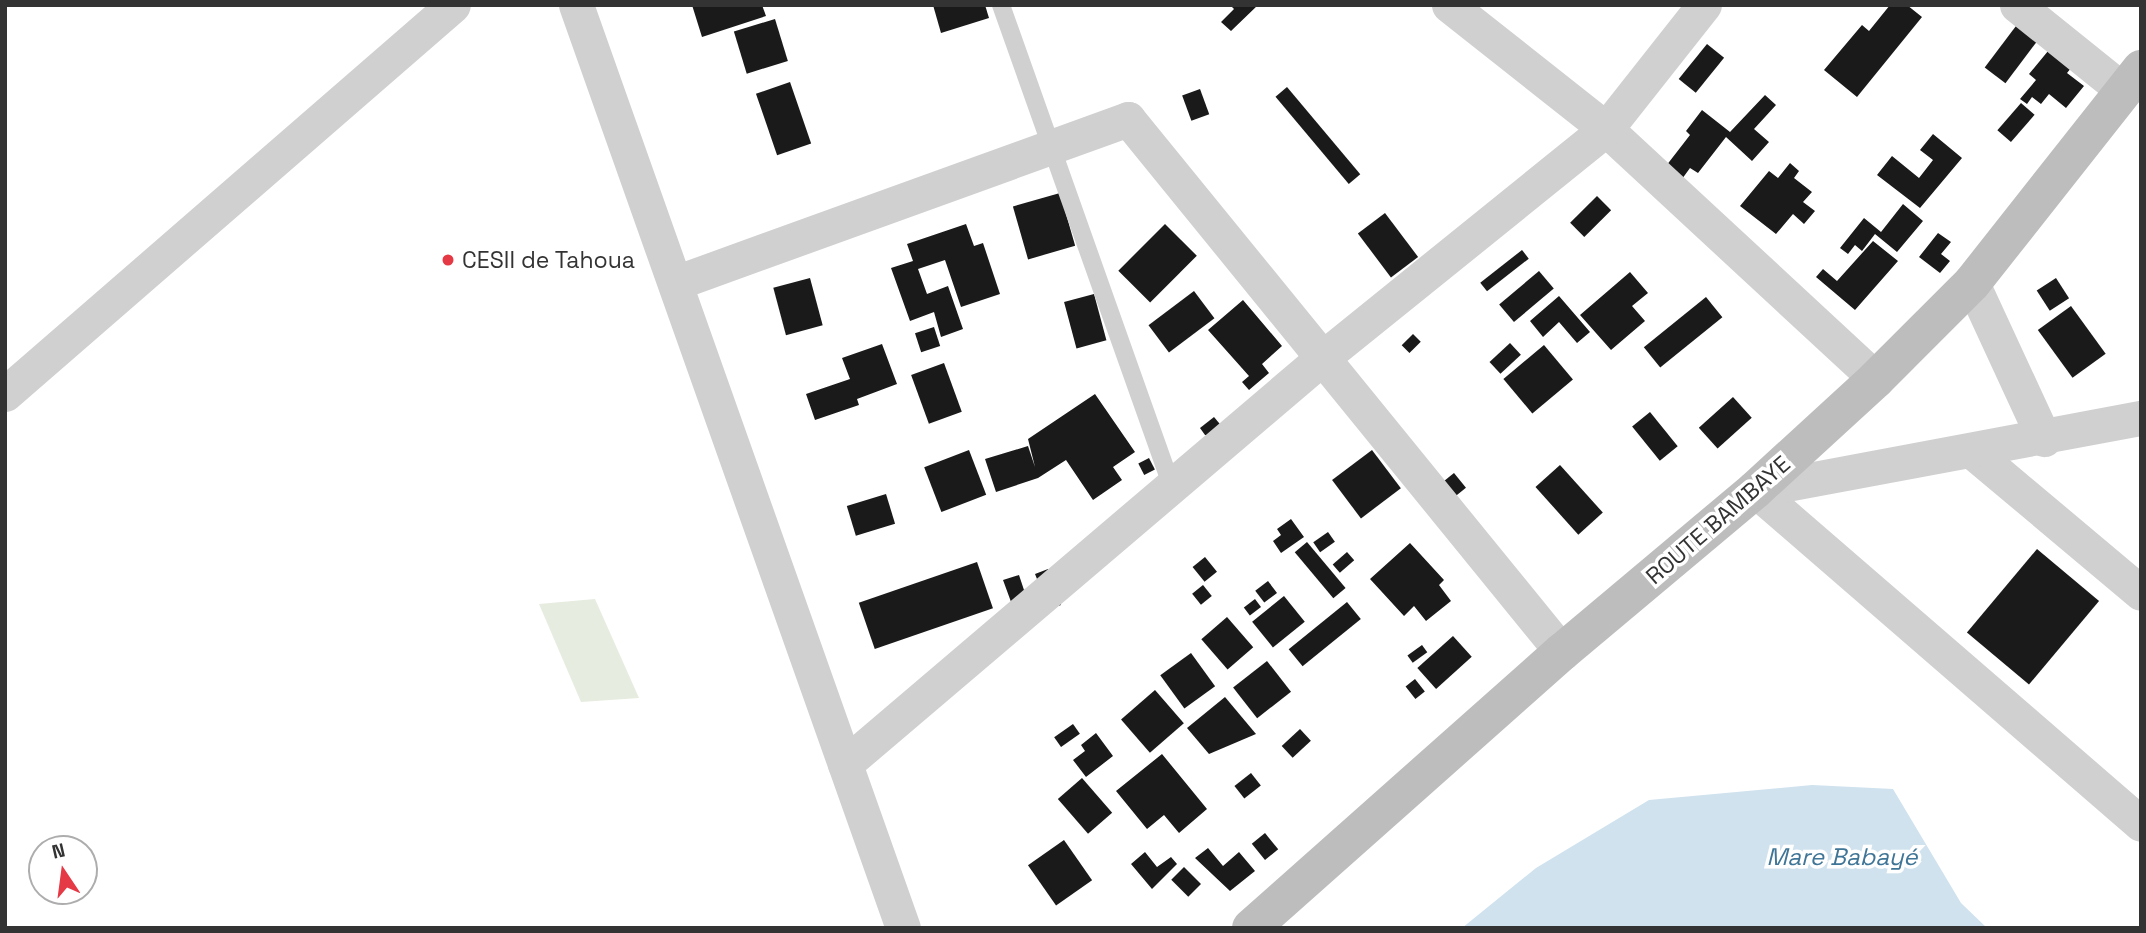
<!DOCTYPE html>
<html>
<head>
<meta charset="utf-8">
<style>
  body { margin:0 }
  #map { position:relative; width:2146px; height:933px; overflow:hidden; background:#fff; font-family:"Space Grotesk",sans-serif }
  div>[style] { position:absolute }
  .green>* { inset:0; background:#e6ecdf }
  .water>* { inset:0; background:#cfe2ee }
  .building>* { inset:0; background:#1a1a1a; transform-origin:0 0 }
  .lane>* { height:18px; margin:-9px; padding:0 9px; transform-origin:9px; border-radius:9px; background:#d0d0d0 }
  .street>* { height:35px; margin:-17.5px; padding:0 17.5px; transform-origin:17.5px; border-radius:17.5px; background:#d0d0d0 }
  .secondary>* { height:38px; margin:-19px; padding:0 19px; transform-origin:19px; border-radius:19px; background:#bdbdbd }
  .dots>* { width:19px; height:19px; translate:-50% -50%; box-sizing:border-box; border:4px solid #fff; border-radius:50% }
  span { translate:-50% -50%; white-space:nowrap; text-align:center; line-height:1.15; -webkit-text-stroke:7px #fff; paint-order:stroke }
  .poi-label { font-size:23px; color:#333 }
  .left { translate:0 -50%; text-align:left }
  .street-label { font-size:23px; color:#333 }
  .water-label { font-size:24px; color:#3f7597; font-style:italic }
  .frame { position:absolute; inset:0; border:7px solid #333; pointer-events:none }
  .north { position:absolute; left:28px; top:835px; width:70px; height:70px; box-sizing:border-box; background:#fff; border:2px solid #adadad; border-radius:50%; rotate:347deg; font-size:19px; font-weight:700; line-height:28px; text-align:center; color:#333 }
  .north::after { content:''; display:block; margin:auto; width:24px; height:32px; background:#e63946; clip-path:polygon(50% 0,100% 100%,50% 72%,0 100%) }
</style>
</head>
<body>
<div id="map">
  <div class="green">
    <i style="clip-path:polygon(595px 599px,639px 698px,581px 702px,539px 604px)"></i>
  </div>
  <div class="water">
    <i style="clip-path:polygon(1812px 785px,1893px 789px,1961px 903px,1987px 928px,1462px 928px,1536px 868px,1649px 800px)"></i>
  </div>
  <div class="building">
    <i style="clip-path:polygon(692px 5px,762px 5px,766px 16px,702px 37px)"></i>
    <i style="clip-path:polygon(933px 5px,985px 5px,989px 18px,941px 33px)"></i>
    <i style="clip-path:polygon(1230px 5px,1258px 5px,1231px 31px,1221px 22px,1234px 9px)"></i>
    <i style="clip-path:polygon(1890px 5px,1907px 5px,1922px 17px,1857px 97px,1824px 70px,1862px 25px,1869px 31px)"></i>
    <i style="left:775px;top:19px;width:44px;height:43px;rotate:73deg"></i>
    <i style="left:2019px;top:22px;width:26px;height:57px;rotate:37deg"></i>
    <i style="left:1707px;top:44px;width:22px;height:45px;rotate:39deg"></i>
    <i style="clip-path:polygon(2053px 45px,2075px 63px,2067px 73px,2084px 86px,2066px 108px,2049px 94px,2041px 104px,2032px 97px,2027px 104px,2020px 99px,2036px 80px,2029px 74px)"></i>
    <i style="left:790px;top:82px;width:65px;height:36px;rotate:71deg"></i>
    <i style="left:1287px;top:87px;width:114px;height:15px;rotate:50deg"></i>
    <i style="left:1200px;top:89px;width:27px;height:19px;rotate:70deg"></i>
    <i style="clip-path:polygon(1765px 95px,1776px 105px,1754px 129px,1769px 142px,1752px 161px,1726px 137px,1698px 173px,1690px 168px,1682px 179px,1666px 166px,1690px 135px,1686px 131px,1702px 110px,1730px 132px)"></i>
    <i style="left:2021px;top:103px;width:18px;height:36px;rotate:41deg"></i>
    <i style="clip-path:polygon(1933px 134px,1962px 158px,1920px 208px,1877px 175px,1892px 156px,1919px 178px,1933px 160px,1920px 150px)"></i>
    <i style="clip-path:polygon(1790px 163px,1799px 171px,1794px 178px,1812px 192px,1803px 202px,1815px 211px,1804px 224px,1793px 214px,1776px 234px,1740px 206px,1769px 171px,1778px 178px)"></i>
    <i style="left:1060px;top:193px;width:55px;height:49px;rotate:74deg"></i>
    <i style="left:1597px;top:196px;width:20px;height:38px;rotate:45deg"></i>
    <i style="clip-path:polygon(1903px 204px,1923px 221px,1897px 252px,1875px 234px,1862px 251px,1855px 245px,1848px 254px,1840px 248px,1864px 218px,1881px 232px)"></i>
    <i style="left:1385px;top:213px;width:55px;height:34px;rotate:53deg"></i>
    <i style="clip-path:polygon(966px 224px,974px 246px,983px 243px,1000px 294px,961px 307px,945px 260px,918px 269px,927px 294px,948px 286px,963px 329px,941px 337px,934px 312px,910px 321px,891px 268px,913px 261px,907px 244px)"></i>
    <i style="left:1165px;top:224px;width:45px;height:66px;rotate:45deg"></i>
    <i style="clip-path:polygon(1938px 233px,1951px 242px,1941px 254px,1950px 261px,1940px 273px,1919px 257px)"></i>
    <i style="clip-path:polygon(1873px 241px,1898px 261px,1855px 310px,1816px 277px,1823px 269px,1837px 281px)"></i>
    <i style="left:1522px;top:250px;width:11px;height:53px;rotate:52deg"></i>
    <i style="left:1539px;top:271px;width:23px;height:52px;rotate:50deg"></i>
    <i style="clip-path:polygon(1630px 272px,1648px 293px,1632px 306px,1645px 321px,1611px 350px,1580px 315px)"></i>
    <i style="left:810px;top:278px;width:49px;height:38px;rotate:75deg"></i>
    <i style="left:2056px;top:278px;width:24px;height:23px;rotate:57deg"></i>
    <i style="left:1194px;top:291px;width:34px;height:57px;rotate:53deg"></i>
    <i style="left:1094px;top:294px;width:48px;height:31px;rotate:75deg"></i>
    <i style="clip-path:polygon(1559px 296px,1590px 332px,1577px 343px,1559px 322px,1543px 337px,1530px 321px)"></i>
    <i style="left:1706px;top:297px;width:26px;height:80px;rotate:51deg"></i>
    <i style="clip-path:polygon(1243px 300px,1282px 346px,1262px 364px,1269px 373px,1249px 390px,1242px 382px,1249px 376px,1208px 330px)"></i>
    <i style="left:2071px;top:306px;width:59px;height:41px;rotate:54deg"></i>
    <i style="left:934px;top:327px;width:20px;height:20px;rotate:72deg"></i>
    <i style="left:1413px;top:334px;width:11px;height:16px;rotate:45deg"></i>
    <i style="left:1510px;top:343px;width:16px;height:28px;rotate:47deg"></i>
    <i style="clip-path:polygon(882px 344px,897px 384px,857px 399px,859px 405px,815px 420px,806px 394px,850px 379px,842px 358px)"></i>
    <i style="left:1544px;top:345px;width:45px;height:53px;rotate:50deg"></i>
    <i style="left:944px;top:363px;width:52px;height:35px;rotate:70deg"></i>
    <i style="clip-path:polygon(1095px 394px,1135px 452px,1113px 467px,1122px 480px,1093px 500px,1066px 460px,1038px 478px,996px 492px,985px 459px,1028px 446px,1035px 467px,1028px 439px)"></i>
    <i style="left:1733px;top:397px;width:28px;height:46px;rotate:48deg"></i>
    <i style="left:1650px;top:412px;width:44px;height:23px;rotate:51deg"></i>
    <i style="clip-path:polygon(1214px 417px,1229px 435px,1205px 435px,1200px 428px)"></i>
    <i style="left:969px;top:450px;width:48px;height:48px;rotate:69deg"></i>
    <i style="left:1372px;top:450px;width:48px;height:50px;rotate:53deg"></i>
    <i style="left:1149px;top:458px;width:13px;height:12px;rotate:63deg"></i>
    <i style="left:1560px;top:465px;width:64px;height:33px;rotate:48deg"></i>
    <i style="left:1454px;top:473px;width:19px;height:20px;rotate:51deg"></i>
    <i style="left:886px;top:494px;width:31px;height:41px;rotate:73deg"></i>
    <i style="clip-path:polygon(1291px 519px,1304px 537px,1281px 553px,1273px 541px,1281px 535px,1277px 529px)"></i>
    <i style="left:1328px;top:532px;width:12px;height:18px;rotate:55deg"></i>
    <i style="left:1307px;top:542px;width:60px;height:16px;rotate:50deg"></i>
    <i style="clip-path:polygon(1410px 543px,1444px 580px,1439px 585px,1451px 601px,1426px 621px,1414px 606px,1404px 616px,1370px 579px)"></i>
    <i style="left:2037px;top:549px;width:81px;height:109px;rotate:40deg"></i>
    <i style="left:1347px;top:552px;width:11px;height:19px;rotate:49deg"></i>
    <i style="left:1205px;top:557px;width:19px;height:16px;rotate:51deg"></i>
    <i style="left:977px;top:562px;width:49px;height:125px;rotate:71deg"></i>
    <i style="clip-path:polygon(1048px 569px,1061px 605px,1018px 621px,1003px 580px,1019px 575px,1024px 590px,1039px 584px,1035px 574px)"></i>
    <i style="left:1268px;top:581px;width:15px;height:16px;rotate:53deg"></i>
    <i style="left:1203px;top:585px;width:14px;height:14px;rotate:51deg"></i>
    <i style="left:1284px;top:596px;width:33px;height:41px;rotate:51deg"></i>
    <i style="left:1255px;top:599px;width:10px;height:14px;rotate:53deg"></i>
    <i style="left:1347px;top:602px;width:22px;height:75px;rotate:51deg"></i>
    <i style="left:1227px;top:617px;width:40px;height:34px;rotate:49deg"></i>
    <i style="left:1453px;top:636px;width:28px;height:48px;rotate:48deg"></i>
    <i style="left:1422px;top:645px;width:9px;height:18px;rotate:54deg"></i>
    <i style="left:1191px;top:653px;width:41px;height:38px;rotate:54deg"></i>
    <i style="left:1267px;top:661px;width:39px;height:43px;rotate:52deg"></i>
    <i style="left:1415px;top:679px;width:16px;height:12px;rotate:52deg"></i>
    <i style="left:1155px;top:690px;width:44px;height:45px;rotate:49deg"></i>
    <i style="clip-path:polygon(1225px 697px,1256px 734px,1209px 754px,1187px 728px)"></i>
    <i style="left:1073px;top:724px;width:12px;height:23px;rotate:55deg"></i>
    <i style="left:1300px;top:729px;width:16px;height:25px;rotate:47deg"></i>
    <i style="clip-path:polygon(1096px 733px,1113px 756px,1086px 777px,1073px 760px,1085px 751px,1081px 745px)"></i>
    <i style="clip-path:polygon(1162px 754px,1207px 809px,1179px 833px,1164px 815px,1147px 829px,1116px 791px)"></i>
    <i style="left:1251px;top:773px;width:16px;height:21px;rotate:52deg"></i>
    <i style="left:1082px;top:778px;width:46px;height:32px;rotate:49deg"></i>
    <i style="left:1265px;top:833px;width:21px;height:17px;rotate:51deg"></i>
    <i style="left:1064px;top:840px;width:49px;height:44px;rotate:55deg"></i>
    <i style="clip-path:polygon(1208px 848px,1223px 866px,1239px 852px,1255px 871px,1230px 891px,1195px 858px)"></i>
    <i style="clip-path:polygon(1145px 852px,1157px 867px,1171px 857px,1177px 864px,1152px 889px,1131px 864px)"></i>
    <i style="left:1184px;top:867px;width:24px;height:18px;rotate:45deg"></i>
  </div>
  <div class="lane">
    <i style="left:1001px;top:5px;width:511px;rotate:70.47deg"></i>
  </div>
  <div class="street">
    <i style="left:576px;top:5px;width:979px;rotate:70.49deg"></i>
    <i style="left:1449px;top:5px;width:200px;rotate:38.3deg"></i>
    <i style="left:1606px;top:129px;width:368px;rotate:42.8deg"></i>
    <i style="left:2017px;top:5px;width:137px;rotate:38.8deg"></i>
    <i style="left:675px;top:283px;width:482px;rotate:-19.9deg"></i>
    <i style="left:1128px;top:119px;width:687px;rotate:50.85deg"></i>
    <i style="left:1972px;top:283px;width:172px;rotate:65.2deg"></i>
    <i style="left:5px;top:394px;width:593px;rotate:-40.97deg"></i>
    <i style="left:1973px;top:452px;width:219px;rotate:40deg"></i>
    <i style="left:1755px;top:490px;width:510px;rotate:40.87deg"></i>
    <i style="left:1755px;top:490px;width:393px;rotate:-10.6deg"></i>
    <i style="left:845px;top:764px;width:625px;rotate:-40.39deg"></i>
    <i style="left:1321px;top:359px;width:366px;rotate:-38.9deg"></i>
    <i style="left:1606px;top:129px;width:158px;rotate:-51.7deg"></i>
  </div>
  <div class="secondary">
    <i style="left:1251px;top:928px;width:416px;rotate:-41.6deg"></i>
    <i style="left:1562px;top:652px;width:252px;rotate:-40deg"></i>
    <i style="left:1755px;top:490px;width:164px;rotate:-42.5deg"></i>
    <i style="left:1876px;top:379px;width:136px;rotate:-45deg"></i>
    <i style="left:1972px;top:283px;width:273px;rotate:-51.7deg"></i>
  </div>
  <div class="dots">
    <i style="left:448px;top:260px;background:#e63946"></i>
  </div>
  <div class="poi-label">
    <span class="left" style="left:462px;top:260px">CESII de Tahoua</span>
  </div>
  <div class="street-label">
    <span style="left:1718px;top:520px;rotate:-41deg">ROUTE BAMBAYE</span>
  </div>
  <div class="water-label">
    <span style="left:1842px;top:857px">Mare Babayé</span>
  </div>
  <div class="frame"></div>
  <div class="north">N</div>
</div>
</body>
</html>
